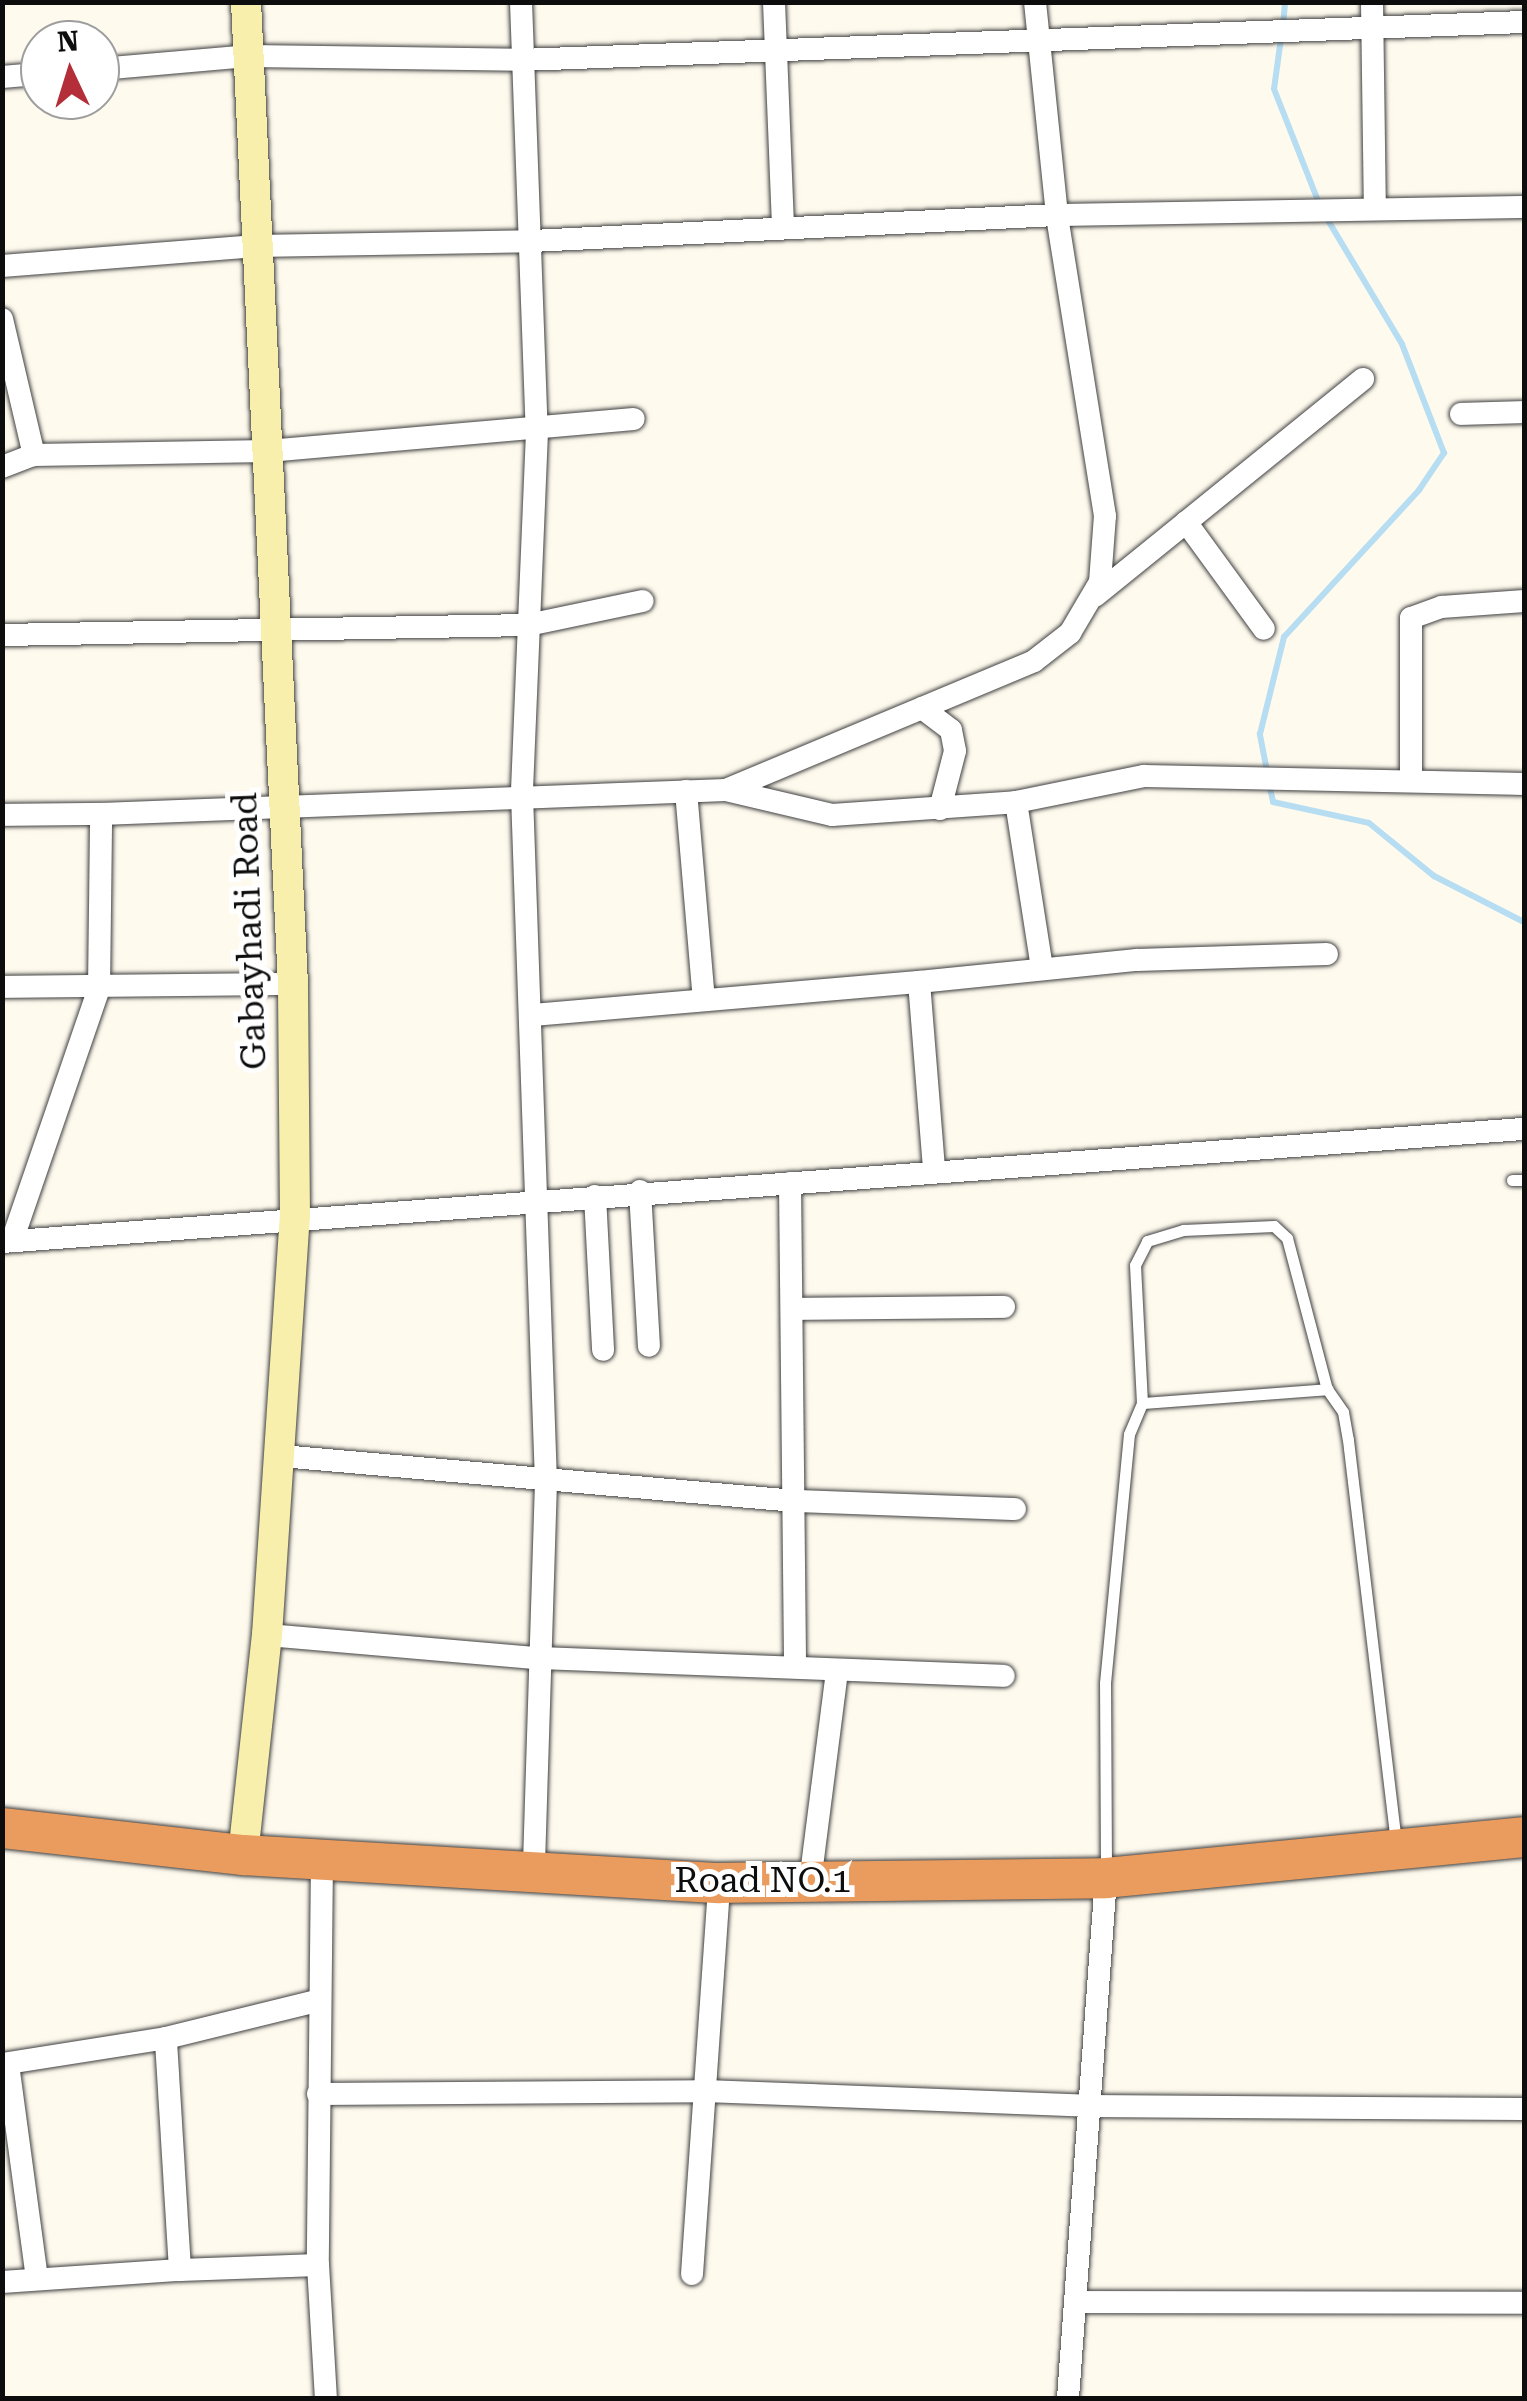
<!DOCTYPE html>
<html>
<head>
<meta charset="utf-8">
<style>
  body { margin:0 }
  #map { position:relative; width:1527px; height:2401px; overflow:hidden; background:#fefaee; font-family:"Roboto Serif",serif }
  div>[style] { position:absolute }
  .stream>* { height:6px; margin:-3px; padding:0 3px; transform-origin:3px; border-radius:3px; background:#b6ddf2 }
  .roads { filter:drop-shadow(0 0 2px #404040) drop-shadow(0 0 2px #404040) }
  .lane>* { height:11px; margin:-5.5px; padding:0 5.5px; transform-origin:5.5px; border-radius:5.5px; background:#fff }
  .street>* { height:22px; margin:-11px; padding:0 11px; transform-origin:11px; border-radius:11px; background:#fff }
  .secondary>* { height:30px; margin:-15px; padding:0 15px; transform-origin:15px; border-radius:15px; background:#f9efad }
  .highway>* { height:40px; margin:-20px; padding:0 20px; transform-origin:20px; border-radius:20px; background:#ea9c5f }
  span { translate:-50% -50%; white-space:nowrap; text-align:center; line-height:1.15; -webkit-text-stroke:10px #fff; paint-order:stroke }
  .street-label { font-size:35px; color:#0d0d0d }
  .frame { position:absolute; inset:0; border:5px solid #0d0d0d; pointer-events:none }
  .north { position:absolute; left:20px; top:20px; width:100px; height:100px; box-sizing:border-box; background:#fff; border:2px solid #9e9e9e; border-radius:50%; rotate:356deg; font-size:28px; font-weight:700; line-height:40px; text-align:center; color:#0d0d0d }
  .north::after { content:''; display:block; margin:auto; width:35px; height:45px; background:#b32e38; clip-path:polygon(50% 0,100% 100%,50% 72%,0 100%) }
</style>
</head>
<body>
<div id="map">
  <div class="stream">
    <i style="left:1283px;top:26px;width:24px;rotate:-85deg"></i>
    <i style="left:1281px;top:38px;width:51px;rotate:97.8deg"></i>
    <i style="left:1274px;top:89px;width:126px;rotate:68.5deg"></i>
    <i style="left:1267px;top:771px;width:38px;rotate:-101deg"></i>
    <i style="left:1260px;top:734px;width:100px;rotate:-76.1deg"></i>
    <i style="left:1284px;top:637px;width:200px;rotate:-47.4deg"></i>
    <i style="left:1419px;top:490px;width:45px;rotate:-56deg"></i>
    <i style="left:1444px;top:453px;width:117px;rotate:-111.1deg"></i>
    <i style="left:1402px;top:344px;width:148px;rotate:-120.9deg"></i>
    <i style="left:1269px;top:784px;width:18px;rotate:77deg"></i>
    <i style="left:1273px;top:802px;width:98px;rotate:12.3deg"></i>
    <i style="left:1369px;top:823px;width:84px;rotate:39.2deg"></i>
    <i style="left:1434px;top:876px;width:101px;rotate:27.1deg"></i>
  </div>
  <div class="roads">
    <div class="lane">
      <i style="left:1512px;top:1180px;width:12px"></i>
      <i style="left:1142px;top:1403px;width:186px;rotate:-4.3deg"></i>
      <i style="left:1106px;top:1869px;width:186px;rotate:-90.3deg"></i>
      <i style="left:1105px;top:1683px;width:250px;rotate:-84.5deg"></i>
      <i style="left:1129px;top:1434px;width:34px;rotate:-67deg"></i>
      <i style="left:1142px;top:1403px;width:138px;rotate:-92.9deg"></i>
      <i style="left:1135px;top:1265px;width:27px;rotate:-63deg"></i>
      <i style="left:1147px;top:1241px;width:38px;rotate:-17deg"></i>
      <i style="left:1183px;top:1230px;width:91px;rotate:-2.5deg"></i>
      <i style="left:1274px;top:1226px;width:18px;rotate:43deg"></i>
      <i style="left:1287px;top:1238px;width:156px;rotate:75.2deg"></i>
      <i style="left:1327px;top:1389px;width:28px;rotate:55deg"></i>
      <i style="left:1343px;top:1412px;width:28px;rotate:80deg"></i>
      <i style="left:1348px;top:1440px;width:403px;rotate:83.2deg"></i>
    </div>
    <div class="street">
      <i style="left:521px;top:2px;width:430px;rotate:87.9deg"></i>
      <i style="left:537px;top:432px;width:363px;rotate:92.4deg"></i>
      <i style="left:522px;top:795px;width:687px;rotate:88deg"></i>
      <i style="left:546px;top:1482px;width:392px;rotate:91.8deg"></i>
      <i style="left:774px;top:2px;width:226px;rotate:87.7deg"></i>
      <i style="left:1372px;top:2px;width:207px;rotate:89.2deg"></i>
      <i style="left:100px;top:69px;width:151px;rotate:-5deg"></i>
      <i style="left:250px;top:56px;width:271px;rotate:0.8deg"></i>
      <i style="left:521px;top:60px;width:1004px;rotate:-2.17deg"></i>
      <i style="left:2px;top:77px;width:38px;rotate:-5deg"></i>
      <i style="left:2px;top:266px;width:255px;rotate:-4.5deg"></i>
      <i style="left:256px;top:246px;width:276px;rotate:-1deg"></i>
      <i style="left:532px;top:241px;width:526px;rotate:-2.84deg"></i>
      <i style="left:1057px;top:215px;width:467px;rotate:-1deg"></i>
      <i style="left:2px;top:319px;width:140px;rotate:76.8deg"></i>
      <i style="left:1461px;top:414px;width:63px;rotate:-1.8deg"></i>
      <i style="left:2px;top:467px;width:34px;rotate:-21deg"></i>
      <i style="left:34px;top:455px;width:234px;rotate:-1deg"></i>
      <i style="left:268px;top:451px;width:367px;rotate:-5deg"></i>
      <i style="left:1186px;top:522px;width:132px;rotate:53.9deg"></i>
      <i style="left:1095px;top:596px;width:345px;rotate:-39deg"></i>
      <i style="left:2px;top:635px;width:526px;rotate:-1.09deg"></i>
      <i style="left:528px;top:625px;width:117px;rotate:-11.8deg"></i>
      <i style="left:922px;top:708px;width:36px;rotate:37deg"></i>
      <i style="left:951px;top:730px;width:21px;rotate:79deg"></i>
      <i style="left:955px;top:751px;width:60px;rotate:104.5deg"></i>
      <i style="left:1411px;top:780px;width:162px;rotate:-90deg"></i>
      <i style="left:1411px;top:618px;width:33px;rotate:-20deg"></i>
      <i style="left:1442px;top:607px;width:82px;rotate:-4.2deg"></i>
      <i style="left:726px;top:790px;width:334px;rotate:-22.7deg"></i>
      <i style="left:1034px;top:661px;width:46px;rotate:-37.9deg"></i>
      <i style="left:1070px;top:633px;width:59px;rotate:-59.5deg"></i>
      <i style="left:1100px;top:582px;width:66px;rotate:-85.7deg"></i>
      <i style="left:1105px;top:516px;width:305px;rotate:-99.1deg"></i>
      <i style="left:1057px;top:215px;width:214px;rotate:-95.9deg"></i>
      <i style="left:686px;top:791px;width:209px;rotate:85.1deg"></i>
      <i style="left:1016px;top:802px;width:168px;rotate:81.1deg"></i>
      <i style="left:2px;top:815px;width:99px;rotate:-0.6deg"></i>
      <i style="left:919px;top:982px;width:219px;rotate:-5.8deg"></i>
      <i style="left:1137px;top:960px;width:190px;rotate:-1.8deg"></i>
      <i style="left:2px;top:987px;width:291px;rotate:-0.6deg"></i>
      <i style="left:532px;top:1015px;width:388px;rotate:-4.9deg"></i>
      <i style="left:919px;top:982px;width:188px;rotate:85.4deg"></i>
      <i style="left:790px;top:1183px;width:484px;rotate:89.4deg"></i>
      <i style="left:640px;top:1191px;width:155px;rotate:86.7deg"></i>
      <i style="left:595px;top:1196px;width:154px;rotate:87deg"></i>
      <i style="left:12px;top:1241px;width:267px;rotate:-71deg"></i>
      <i style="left:99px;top:989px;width:175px;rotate:-89.3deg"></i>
      <i style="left:101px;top:814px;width:625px;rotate:-2.2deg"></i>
      <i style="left:726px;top:790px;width:109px;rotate:13.3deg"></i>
      <i style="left:832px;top:815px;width:184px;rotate:-4deg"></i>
      <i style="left:1016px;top:802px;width:131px;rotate:-11.5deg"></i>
      <i style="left:1144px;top:776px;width:380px;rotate:1.2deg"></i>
      <i style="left:2px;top:1242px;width:1526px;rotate:-4.25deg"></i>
      <i style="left:796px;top:1309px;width:208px;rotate:-0.6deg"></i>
      <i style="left:281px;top:1456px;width:516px;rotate:5deg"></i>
      <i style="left:795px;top:1501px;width:220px;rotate:2.1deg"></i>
      <i style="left:267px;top:1635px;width:272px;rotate:4.9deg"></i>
      <i style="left:538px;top:1658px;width:466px;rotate:2.2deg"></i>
      <i style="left:322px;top:1860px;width:405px;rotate:90.6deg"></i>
      <i style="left:318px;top:2265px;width:133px;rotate:86.6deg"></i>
      <i style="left:810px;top:1882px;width:213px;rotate:-82.7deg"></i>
      <i style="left:2px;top:2064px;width:166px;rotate:-9deg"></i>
      <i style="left:166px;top:2038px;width:155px;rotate:-13.8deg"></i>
      <i style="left:8px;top:2064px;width:216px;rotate:82.3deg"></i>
      <i style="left:318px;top:2094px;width:387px;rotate:-0.4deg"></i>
      <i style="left:705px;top:2091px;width:383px;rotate:2.2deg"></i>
      <i style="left:1088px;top:2106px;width:436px;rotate:0.4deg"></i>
      <i style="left:180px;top:2270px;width:138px;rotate:-2.1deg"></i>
      <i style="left:692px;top:2274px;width:392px;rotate:-86deg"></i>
      <i style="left:2px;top:2282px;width:178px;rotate:-3.9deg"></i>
      <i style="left:180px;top:2270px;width:232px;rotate:-93.5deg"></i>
      <i style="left:1075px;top:2302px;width:449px;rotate:0.1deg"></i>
      <i style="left:1068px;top:2398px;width:521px;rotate:-85.82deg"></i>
    </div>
    <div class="secondary">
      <i style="left:243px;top:1855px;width:221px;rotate:-83.8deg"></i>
      <i style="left:267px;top:1635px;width:419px;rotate:-86.2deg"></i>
      <i style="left:295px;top:1217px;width:233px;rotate:-90.5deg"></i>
      <i style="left:293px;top:984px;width:983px;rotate:-92.74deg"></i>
    </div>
    <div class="highway">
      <i style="left:2px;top:1828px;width:243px;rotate:6.4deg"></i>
      <i style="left:243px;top:1855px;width:477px;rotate:3.4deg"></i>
      <i style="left:719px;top:1883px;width:387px;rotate:-0.7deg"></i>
      <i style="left:1106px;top:1878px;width:420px;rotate:-5.6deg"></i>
    </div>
  </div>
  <div class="street-label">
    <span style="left:250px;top:931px;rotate:-92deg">Gabayhadi Road</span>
    <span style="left:763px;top:1881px">Road NO.1</span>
  </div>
  <div class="frame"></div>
  <div class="north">N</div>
</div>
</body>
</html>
